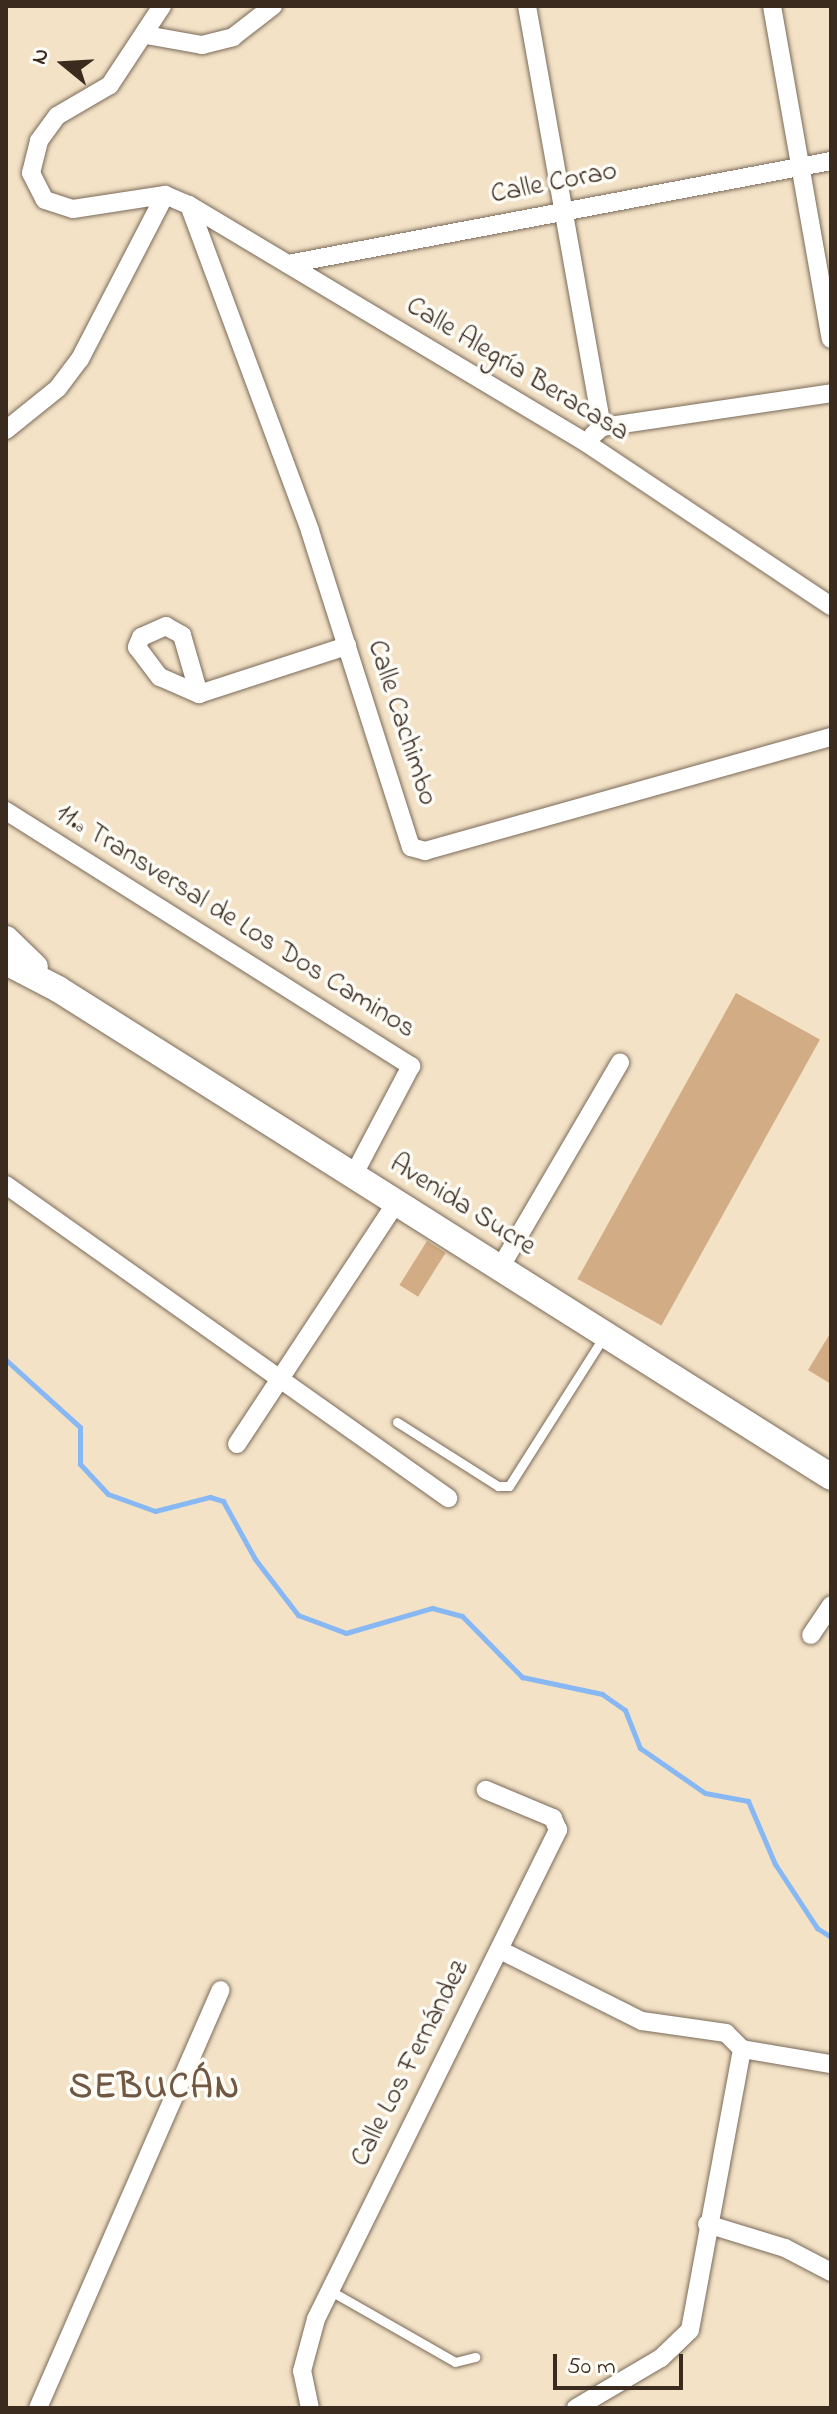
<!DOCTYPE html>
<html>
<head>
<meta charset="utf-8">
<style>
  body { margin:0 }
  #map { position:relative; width:837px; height:2414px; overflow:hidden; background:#f3e2c6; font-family:"Indie Flower",sans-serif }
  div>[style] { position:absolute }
  .stream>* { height:5px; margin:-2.5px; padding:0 2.5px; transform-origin:2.5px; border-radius:2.5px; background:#87b8f3 }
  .building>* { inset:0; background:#d2ac84; transform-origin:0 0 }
  .roads { filter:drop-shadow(0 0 2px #7b6a59) drop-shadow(0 0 2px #7b6a59) }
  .lane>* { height:9px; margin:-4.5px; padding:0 4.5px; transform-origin:4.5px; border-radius:4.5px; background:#fff }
  .street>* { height:18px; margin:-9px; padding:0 9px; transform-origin:9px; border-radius:9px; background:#fff }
  .secondary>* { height:26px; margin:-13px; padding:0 13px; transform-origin:13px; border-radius:13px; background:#fff }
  span { translate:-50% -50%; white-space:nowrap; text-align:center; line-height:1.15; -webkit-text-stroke:7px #fdfcf7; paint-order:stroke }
  .street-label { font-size:28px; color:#3b2a1e }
  .district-label { font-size:36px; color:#705842; font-weight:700; letter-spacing:2px }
  .frame { position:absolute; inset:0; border:8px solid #3b2a1e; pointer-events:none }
  .north { position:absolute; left:24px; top:24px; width:80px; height:80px; -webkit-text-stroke:6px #fdfcf7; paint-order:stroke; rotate:288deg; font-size:22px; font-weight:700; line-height:32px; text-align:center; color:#3b2a1e }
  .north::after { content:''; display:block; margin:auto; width:28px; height:36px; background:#3b2a1e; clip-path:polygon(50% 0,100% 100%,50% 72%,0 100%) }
  .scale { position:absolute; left:553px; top:2354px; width:130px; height:36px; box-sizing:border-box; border:4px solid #3b2a1e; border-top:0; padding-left:10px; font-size:24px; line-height:28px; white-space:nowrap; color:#3b2a1e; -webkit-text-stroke:6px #fdfcf7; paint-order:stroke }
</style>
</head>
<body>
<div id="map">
  <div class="stream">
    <i style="left:6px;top:1360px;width:100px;rotate:42.2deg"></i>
    <i style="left:80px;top:1427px;width:37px;rotate:90deg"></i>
    <i style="left:80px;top:1464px;width:41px;rotate:47deg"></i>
    <i style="left:108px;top:1494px;width:50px;rotate:19.9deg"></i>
    <i style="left:155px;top:1511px;width:57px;rotate:-14.3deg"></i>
    <i style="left:210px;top:1497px;width:14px;rotate:17deg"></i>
    <i style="left:223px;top:1501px;width:66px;rotate:61.1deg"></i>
    <i style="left:255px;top:1559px;width:71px;rotate:52.5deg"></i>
    <i style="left:298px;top:1615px;width:51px;rotate:20.6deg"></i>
    <i style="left:346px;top:1633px;width:90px;rotate:-16.2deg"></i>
    <i style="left:432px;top:1608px;width:31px;rotate:15deg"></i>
    <i style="left:462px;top:1616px;width:86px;rotate:45.5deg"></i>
    <i style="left:522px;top:1677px;width:82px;rotate:12deg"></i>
    <i style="left:602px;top:1694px;width:28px;rotate:35deg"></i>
    <i style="left:625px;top:1710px;width:41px;rotate:68.5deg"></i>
    <i style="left:640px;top:1748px;width:79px;rotate:34.7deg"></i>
    <i style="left:705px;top:1793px;width:44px;rotate:10.5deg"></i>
    <i style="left:748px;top:1801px;width:69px;rotate:66.8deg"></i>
    <i style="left:775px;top:1864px;width:77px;rotate:56.7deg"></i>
    <i style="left:817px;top:1928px;width:17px;rotate:33deg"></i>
  </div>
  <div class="building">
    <i style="left:736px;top:993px;width:96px;height:327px;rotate:29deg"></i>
    <i style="left:427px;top:1241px;width:22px;height:52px;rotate:32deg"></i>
    <i style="clip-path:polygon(831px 1332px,831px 1384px,808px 1370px)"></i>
  </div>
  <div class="roads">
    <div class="lane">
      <i style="left:397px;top:1422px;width:120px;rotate:32.4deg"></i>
      <i style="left:498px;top:1486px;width:11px"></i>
      <i style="left:509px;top:1486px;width:179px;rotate:-57.6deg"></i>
      <i style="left:329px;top:2290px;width:145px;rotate:29.7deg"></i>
      <i style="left:455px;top:2362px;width:21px;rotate:-14deg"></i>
    </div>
    <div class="street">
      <i style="left:162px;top:6px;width:95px;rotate:123.4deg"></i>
      <i style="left:110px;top:85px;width:61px;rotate:149.7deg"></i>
      <i style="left:57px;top:116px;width:31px;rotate:126deg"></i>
      <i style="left:39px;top:141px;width:33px;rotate:104deg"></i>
      <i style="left:31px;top:173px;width:30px;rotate:63deg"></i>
      <i style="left:45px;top:200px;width:29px;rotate:18deg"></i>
      <i style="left:73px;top:209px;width:93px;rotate:-8.7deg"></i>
      <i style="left:165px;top:195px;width:26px;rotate:23deg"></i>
      <i style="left:189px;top:205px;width:462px;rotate:30.9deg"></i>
      <i style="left:585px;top:442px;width:296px;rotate:33.7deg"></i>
      <i style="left:527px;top:6px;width:428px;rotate:79.9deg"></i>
      <i style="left:772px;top:6px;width:338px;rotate:80deg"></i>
      <i style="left:146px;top:35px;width:57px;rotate:10.1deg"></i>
      <i style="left:202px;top:45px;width:32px;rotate:-14deg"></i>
      <i style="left:233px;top:37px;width:51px;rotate:-37.8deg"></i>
      <i style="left:189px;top:205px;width:348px;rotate:69.6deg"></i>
      <i style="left:310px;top:531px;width:332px;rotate:72.3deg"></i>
      <i style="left:411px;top:847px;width:15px;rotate:16deg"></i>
      <i style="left:425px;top:851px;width:422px;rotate:-15.7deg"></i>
      <i style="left:288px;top:264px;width:553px;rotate:-10.74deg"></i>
      <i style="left:6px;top:430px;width:67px;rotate:-38.9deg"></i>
      <i style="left:58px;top:388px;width:36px;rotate:-53deg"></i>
      <i style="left:80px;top:359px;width:185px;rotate:-62.6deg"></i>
      <i style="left:593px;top:435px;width:12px;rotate:-42deg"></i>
      <i style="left:602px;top:427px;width:232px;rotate:-8.4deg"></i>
      <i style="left:199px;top:694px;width:61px;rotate:-106.1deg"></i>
      <i style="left:182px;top:635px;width:18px;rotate:-151deg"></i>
      <i style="left:166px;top:626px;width:27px;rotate:156deg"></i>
      <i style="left:141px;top:637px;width:11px;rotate:112deg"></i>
      <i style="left:137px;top:647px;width:38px;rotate:53deg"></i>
      <i style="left:160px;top:677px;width:43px;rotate:23.6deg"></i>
      <i style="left:199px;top:694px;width:156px;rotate:-18deg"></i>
      <i style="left:6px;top:811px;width:479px;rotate:32.2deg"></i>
      <i style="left:411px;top:1066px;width:124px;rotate:117.8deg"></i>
      <i style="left:6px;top:1185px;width:542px;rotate:35.3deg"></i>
      <i style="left:500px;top:1268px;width:238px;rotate:-59.7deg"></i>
      <i style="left:237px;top:1444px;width:289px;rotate:-56.6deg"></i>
      <i style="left:811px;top:1635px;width:36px;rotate:-56deg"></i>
      <i style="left:500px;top:1950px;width:159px;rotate:26.6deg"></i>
      <i style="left:642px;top:2021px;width:85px;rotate:8.1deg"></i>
      <i style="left:726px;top:2033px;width:23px;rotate:45deg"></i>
      <i style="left:742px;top:2049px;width:90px;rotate:9.6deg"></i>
      <i style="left:707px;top:2224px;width:82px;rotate:17.1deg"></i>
      <i style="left:785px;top:2248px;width:52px;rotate:27.6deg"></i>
      <i style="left:38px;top:2408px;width:456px;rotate:-66.4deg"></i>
      <i style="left:310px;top:2408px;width:38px;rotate:-102deg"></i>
      <i style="left:302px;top:2371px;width:54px;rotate:-74.9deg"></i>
      <i style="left:316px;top:2319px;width:546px;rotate:-63.67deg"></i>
      <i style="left:558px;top:1830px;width:13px;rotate:-113deg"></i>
      <i style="left:553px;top:1818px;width:73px;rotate:-157.3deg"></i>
      <i style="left:576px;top:2408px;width:99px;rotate:-30.5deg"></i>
      <i style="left:661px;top:2358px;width:40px;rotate:-44deg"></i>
      <i style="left:690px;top:2330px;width:286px;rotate:-79.5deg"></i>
    </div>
    <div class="secondary">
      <i style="left:6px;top:939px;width:40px;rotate:44deg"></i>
      <i style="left:6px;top:962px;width:59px;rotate:27.4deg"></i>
      <i style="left:58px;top:989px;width:914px;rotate:32.26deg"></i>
    </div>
  </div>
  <div class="street-label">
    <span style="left:554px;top:184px;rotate:-11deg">Calle Corao</span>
    <span style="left:517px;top:370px;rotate:31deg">Calle Alegría Beracasa</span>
    <span style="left:401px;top:723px;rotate:72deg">Calle Cachimbo</span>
    <span style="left:235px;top:922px;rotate:32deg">11.ª Transversal de Los Dos Caminos</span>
    <span style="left:462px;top:1206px;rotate:32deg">Avenida Sucre</span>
    <span style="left:411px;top:2064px;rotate:-63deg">Calle Los Fernández</span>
  </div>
  <div class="district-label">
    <span style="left:155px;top:2089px">SEBUCÁN</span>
  </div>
  <div class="frame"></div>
  <div class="north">N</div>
  <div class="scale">50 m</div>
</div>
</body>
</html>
